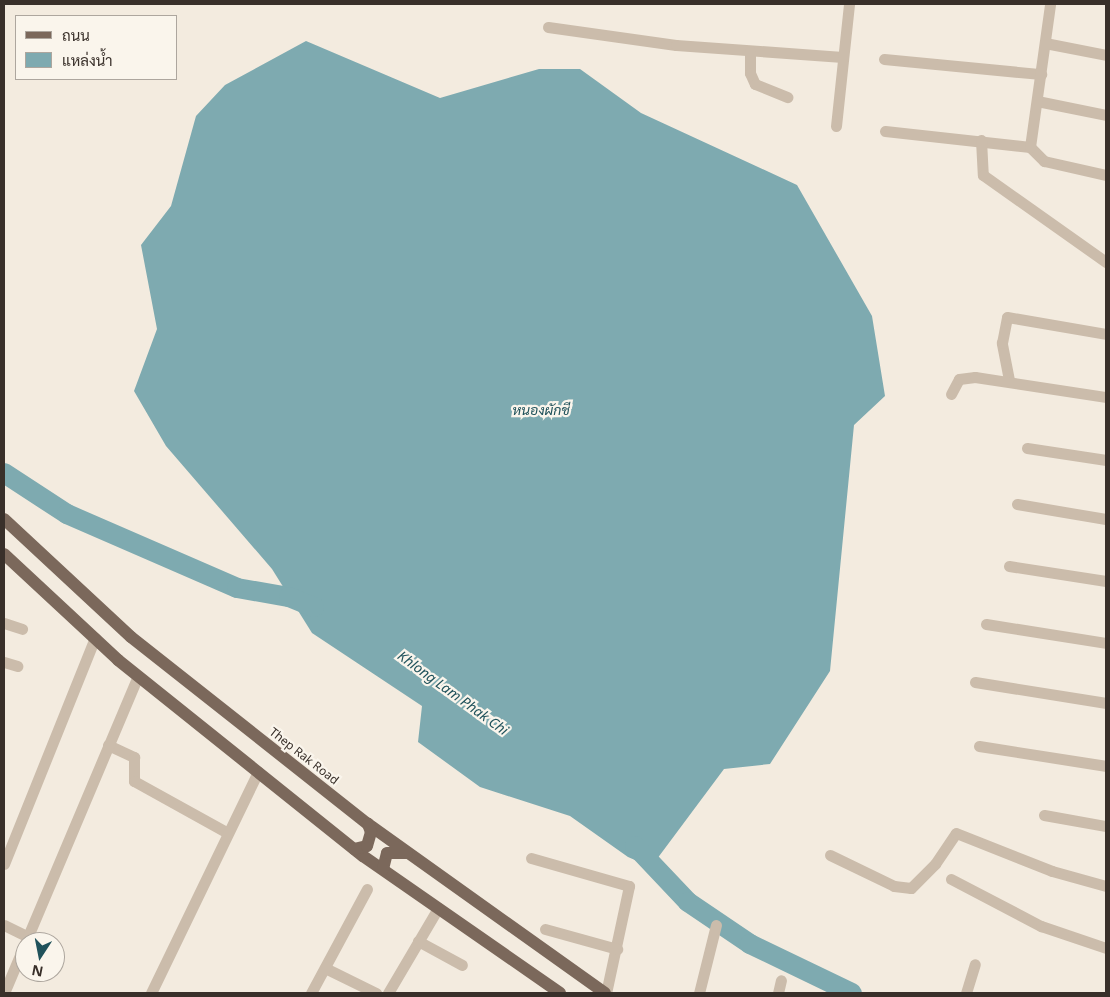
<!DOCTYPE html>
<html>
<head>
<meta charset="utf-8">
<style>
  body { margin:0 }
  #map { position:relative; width:1110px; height:997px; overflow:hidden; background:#f3ebdf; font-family:"Noto Sans",Sarabun,sans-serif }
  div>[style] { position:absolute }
  .water>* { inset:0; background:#7eaab0 }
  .river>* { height:20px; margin:-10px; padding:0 10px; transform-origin:10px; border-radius:10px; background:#7eaab0 }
  .minor>* { height:11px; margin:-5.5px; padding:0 5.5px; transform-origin:5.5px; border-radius:5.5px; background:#cbbcab }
  .major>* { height:12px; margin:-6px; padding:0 6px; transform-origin:6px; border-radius:6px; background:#7b685b }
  span { translate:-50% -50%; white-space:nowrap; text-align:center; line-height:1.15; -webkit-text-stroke:4.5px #faf5ec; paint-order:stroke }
  .street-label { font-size:12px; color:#39302a }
  .water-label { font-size:14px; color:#20525b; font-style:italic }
  .frame { position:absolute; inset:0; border:5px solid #39302a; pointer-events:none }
  .legend { position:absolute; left:15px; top:15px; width:162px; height:65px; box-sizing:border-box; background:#faf5ec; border:1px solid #ada69e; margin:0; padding:6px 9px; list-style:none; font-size:15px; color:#39302a }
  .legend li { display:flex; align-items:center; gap:10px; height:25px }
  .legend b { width:25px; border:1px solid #ada69e }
  .north { position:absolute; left:15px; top:932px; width:50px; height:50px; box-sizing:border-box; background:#faf5ec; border:1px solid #ada69e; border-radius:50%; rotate:191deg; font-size:14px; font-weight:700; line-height:20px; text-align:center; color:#39302a }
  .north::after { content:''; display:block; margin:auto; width:18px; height:22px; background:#20525b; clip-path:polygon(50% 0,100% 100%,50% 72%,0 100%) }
</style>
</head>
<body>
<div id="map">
  <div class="water">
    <i style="clip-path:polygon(306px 41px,440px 98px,539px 69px,580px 69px,641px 113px,797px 185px,872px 316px,885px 396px,854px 425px,830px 671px,770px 764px,724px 769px,651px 867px,628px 857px,570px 816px,480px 787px,418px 742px,422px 706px,312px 633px,272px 569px,166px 446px,134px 391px,157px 329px,141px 245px,171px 206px,196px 116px,225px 85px)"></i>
  </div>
  <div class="river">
    <i style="left:4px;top:473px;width:75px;rotate:33.1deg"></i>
    <i style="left:67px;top:514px;width:185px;rotate:23.5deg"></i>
    <i style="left:237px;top:588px;width:53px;rotate:9.8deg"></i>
    <i style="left:289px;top:597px;width:27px;rotate:22deg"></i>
    <i style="left:635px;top:846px;width:77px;rotate:46.6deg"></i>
    <i style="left:688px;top:902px;width:75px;rotate:34.1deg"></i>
    <i style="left:750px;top:944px;width:113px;rotate:25.7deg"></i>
  </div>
  <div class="minor">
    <i style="left:548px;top:27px;width:129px;rotate:8deg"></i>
    <i style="left:676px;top:45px;width:167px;rotate:4.1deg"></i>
    <i style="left:1045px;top:43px;width:62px;rotate:11.1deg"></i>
    <i style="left:750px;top:51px;width:22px;rotate:90deg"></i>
    <i style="left:750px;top:73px;width:12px;rotate:66deg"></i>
    <i style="left:755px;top:84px;width:35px;rotate:22deg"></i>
    <i style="left:884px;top:59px;width:158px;rotate:5.5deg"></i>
    <i style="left:1037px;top:101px;width:70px;rotate:11.5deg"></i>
    <i style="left:836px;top:126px;width:123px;rotate:-83.9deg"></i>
    <i style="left:885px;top:131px;width:146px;rotate:6.3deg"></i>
    <i style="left:1030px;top:147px;width:20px;rotate:45deg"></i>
    <i style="left:1044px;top:161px;width:64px;rotate:12.7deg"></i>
    <i style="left:981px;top:140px;width:35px;rotate:87deg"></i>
    <i style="left:983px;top:175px;width:151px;rotate:35.3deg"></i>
    <i style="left:1030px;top:147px;width:144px;rotate:-82deg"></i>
    <i style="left:1009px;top:380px;width:38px;rotate:-101deg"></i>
    <i style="left:1002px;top:343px;width:26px;rotate:-79deg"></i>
    <i style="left:1007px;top:317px;width:100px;rotate:9.7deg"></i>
    <i style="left:951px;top:394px;width:17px;rotate:-62deg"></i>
    <i style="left:959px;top:379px;width:16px;rotate:-7deg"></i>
    <i style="left:975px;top:377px;width:133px;rotate:8.7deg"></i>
    <i style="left:1027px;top:448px;width:80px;rotate:8.6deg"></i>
    <i style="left:1017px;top:504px;width:90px;rotate:9.6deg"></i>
    <i style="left:1009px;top:566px;width:98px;rotate:8.8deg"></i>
    <i style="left:4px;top:623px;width:19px;rotate:18deg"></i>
    <i style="left:986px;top:624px;width:121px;rotate:9deg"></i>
    <i style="left:4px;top:662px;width:14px;rotate:17deg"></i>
    <i style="left:975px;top:682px;width:133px;rotate:9.1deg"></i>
    <i style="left:108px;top:745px;width:29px;rotate:25deg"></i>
    <i style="left:134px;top:757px;width:24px;rotate:90deg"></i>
    <i style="left:134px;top:781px;width:105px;rotate:29deg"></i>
    <i style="left:979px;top:746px;width:129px;rotate:8.9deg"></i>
    <i style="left:1044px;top:815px;width:63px;rotate:10.1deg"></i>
    <i style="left:830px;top:855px;width:71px;rotate:25.8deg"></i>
    <i style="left:894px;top:886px;width:17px;rotate:7deg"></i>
    <i style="left:911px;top:888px;width:34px;rotate:-45deg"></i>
    <i style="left:935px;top:864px;width:37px;rotate:-56deg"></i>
    <i style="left:956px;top:833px;width:103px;rotate:21.6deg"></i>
    <i style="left:1052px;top:871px;width:56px;rotate:15.5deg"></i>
    <i style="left:531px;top:858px;width:102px;rotate:15.9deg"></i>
    <i style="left:629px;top:886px;width:109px;rotate:102.1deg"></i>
    <i style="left:4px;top:864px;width:244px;rotate:-68.1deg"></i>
    <i style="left:951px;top:879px;width:102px;rotate:27.6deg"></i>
    <i style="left:1041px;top:926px;width:69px;rotate:18.7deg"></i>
    <i style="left:4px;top:925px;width:25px;rotate:26deg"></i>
    <i style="left:545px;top:929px;width:75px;rotate:15.5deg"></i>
    <i style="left:418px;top:941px;width:50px;rotate:28.6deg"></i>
    <i style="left:325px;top:968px;width:57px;rotate:26.1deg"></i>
    <i style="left:4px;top:993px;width:344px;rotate:-67.1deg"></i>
    <i style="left:151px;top:993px;width:246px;rotate:-64.2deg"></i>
    <i style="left:311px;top:993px;width:118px;rotate:-61.7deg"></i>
    <i style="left:388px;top:993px;width:99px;rotate:-59.5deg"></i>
    <i style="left:699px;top:993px;width:70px;rotate:-76deg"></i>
    <i style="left:778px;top:993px;width:13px;rotate:-77deg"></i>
    <i style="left:966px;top:993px;width:30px;rotate:-73deg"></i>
  </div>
  <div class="major">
    <i style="left:4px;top:519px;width:173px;rotate:42.9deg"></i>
    <i style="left:131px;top:637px;width:302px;rotate:38.3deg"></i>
    <i style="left:368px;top:824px;width:291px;rotate:35.5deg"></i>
    <i style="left:4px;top:554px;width:156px;rotate:42.9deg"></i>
    <i style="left:118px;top:660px;width:314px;rotate:38.7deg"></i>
    <i style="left:363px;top:856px;width:240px;rotate:34.8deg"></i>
    <i style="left:354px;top:849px;width:13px;rotate:-13deg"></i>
    <i style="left:367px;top:846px;width:15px;rotate:-74deg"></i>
    <i style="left:371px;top:832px;width:9px;rotate:-111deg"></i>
    <i style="left:383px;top:869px;width:16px;rotate:-76deg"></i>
    <i style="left:387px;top:853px;width:20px"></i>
  </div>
  <div class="street-label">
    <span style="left:304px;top:756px;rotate:38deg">Thep Rak Road</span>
  </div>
  <div class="water-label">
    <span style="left:541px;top:410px">หนองผักชี</span>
    <span style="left:453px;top:693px;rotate:36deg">Khlong Lam Phak Chi</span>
  </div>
  <div class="frame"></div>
  <ul class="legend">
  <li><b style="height:6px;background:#7b685b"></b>ถนน</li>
  <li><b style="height:14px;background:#7eaab0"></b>แหล่งน้ำ</li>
  </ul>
  <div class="north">N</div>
</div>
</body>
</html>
